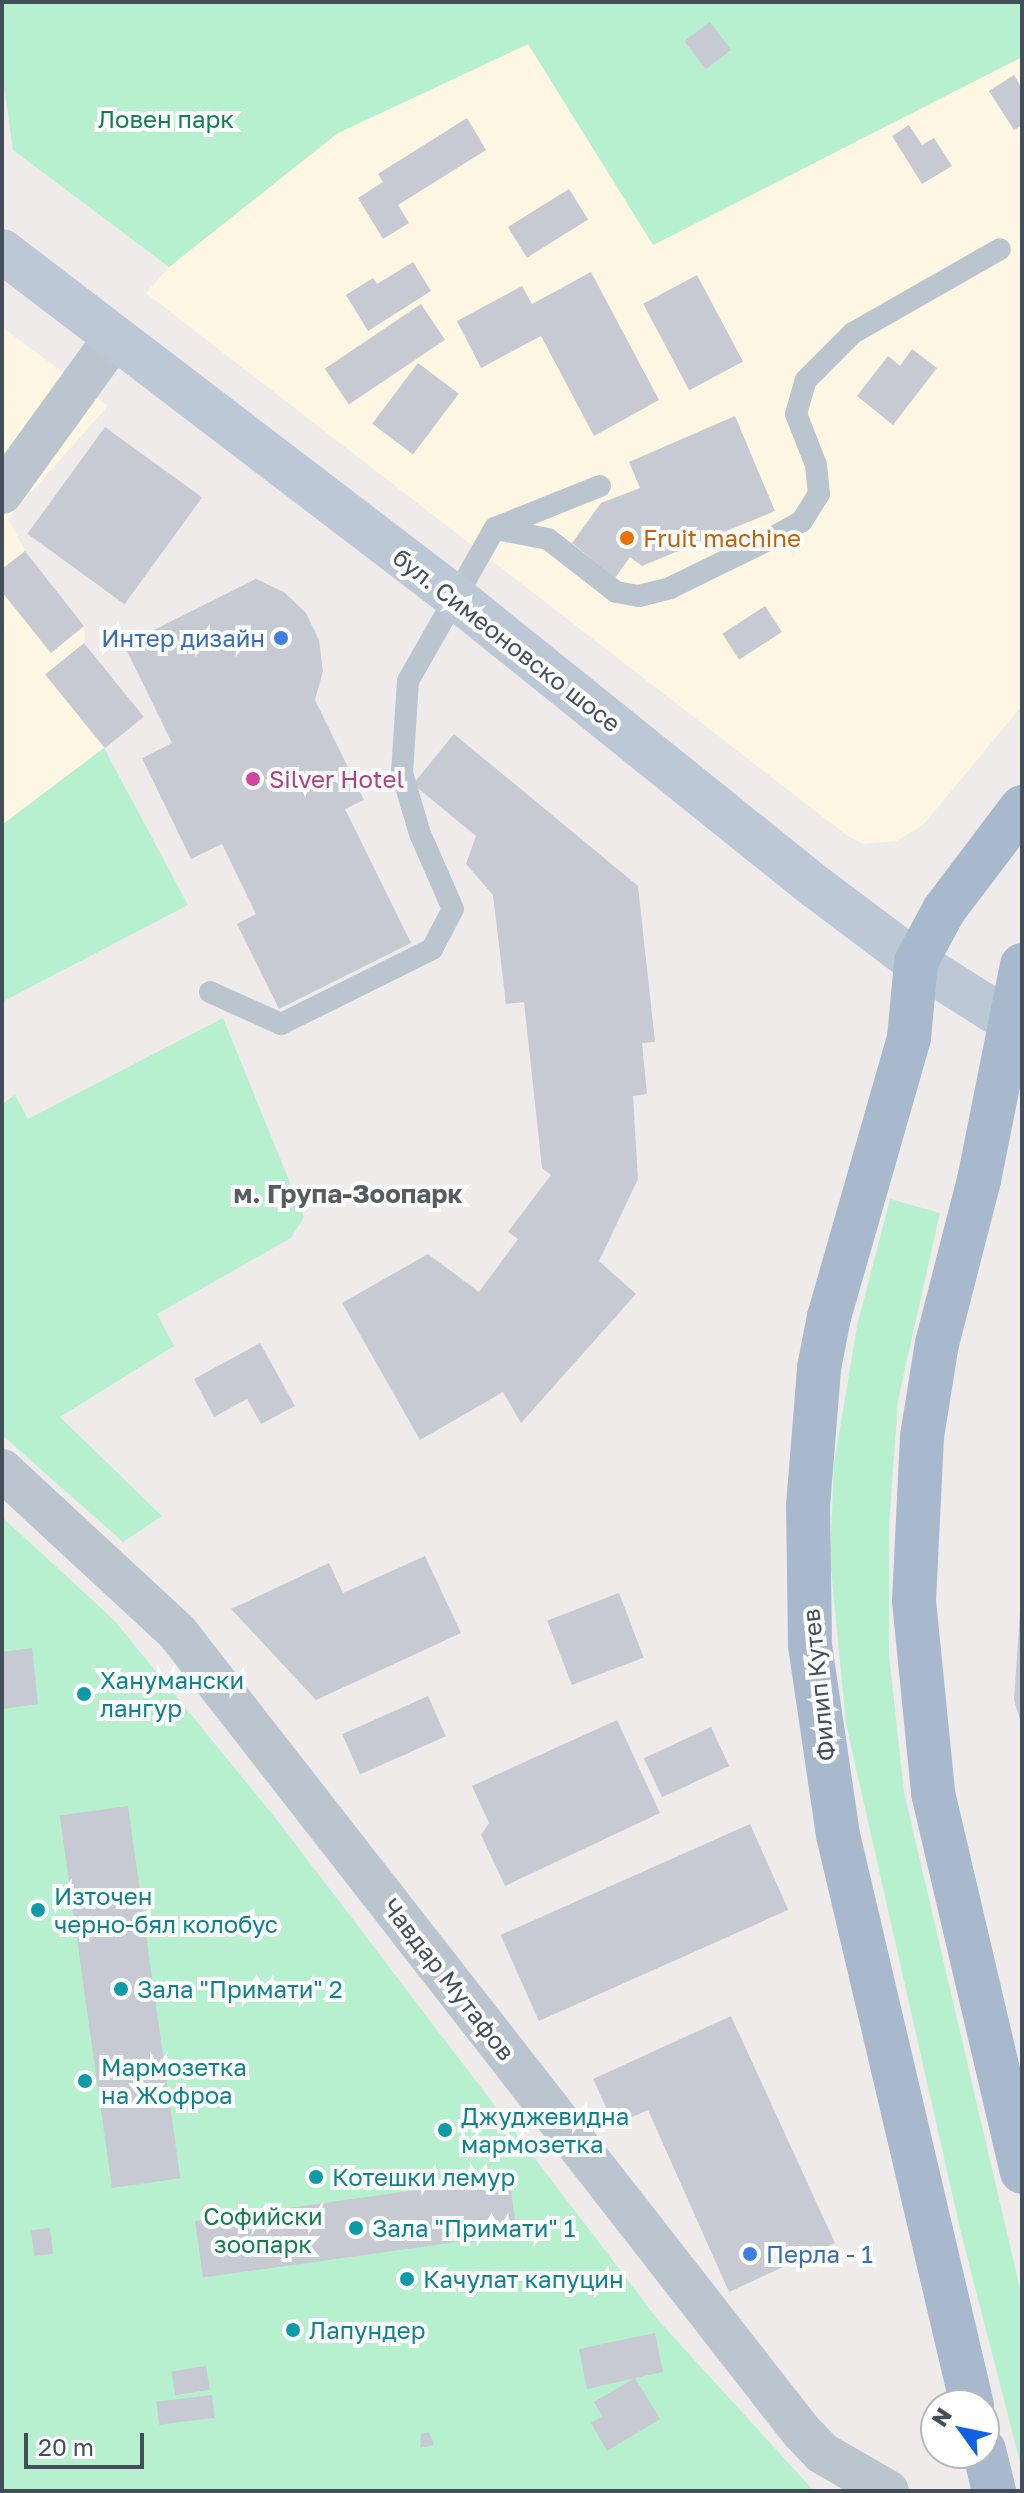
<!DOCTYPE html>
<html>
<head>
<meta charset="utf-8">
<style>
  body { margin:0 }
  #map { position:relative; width:1024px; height:2493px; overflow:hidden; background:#efebeb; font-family:"Golos Text",sans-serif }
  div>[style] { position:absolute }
  .commercial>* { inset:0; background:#fcf6e2 }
  .green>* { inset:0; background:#b6f0cf }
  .building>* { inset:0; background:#c7cad2; transform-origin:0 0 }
  .service>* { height:22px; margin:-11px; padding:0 11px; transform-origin:11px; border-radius:11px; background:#bbc5cf }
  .minor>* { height:42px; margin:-21px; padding:0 21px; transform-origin:21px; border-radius:21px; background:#bbc5cf }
  .secondary>* { height:44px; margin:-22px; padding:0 22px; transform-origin:22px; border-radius:22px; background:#bdc8d6 }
  .primary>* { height:44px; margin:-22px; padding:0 22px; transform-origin:22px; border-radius:22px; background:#a9b9cd }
  .dots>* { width:22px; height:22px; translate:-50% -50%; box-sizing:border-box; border:4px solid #fff; border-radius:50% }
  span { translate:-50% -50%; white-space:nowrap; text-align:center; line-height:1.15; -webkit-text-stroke:8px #fff; paint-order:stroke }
  .park-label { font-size:24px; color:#127d4d }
  .food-label { font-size:24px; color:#c56008 }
  .left { translate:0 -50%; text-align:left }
  .shop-label { font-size:24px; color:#366cbe }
  .right { translate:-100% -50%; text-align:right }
  .street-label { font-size:24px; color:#434e5a }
  .hotel-label { font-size:24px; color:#b23c85 }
  .culture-label { font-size:24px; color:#0d838f }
  .neighbourhood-label { font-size:26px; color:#585c61; font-weight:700 }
  .frame { position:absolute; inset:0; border:4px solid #434e5a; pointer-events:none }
  .north { position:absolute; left:920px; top:2389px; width:80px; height:80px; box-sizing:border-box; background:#fff; border:2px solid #b4b8bd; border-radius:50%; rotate:303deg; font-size:22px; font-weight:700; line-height:32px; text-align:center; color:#434e5a }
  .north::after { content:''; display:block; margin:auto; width:28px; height:36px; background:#1061e4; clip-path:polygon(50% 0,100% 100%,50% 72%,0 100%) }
  .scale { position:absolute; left:24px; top:2433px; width:120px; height:36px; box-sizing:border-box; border:4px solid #434e5a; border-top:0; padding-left:10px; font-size:24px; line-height:28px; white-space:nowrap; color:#434e5a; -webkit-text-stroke:6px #fff; paint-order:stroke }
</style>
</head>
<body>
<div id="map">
  <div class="commercial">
    <i style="clip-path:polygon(529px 44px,654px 245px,1022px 57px,1022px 706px,924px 824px,897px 841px,863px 844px,845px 834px,146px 293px,169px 267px,338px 133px)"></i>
    <i style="clip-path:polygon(2px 327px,108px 406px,8px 518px,25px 551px,84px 626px,85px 644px,144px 717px,2px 825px)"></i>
  </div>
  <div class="green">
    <i style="clip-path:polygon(2px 2px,1022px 2px,1022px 57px,653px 245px,528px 44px,338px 133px,169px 267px,13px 150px,2px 72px)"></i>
    <i style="clip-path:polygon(104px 748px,188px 905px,2px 1002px,2px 825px)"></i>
    <i style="clip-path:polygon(223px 1018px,304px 1217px,291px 1238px,157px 1314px,174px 1346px,60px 1417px,162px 1516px,123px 1542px,2px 1435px,2px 1104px,15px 1095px,28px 1119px)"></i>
    <i style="clip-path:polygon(890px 1199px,940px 1213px,898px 1400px,889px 1527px,889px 1654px,904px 1792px,1022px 2297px,1022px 2470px,961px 2233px,846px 1724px,830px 1559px,834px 1464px,857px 1326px)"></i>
    <i style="clip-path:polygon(2px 1517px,114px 1620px,281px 1825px,658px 2320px,814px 2491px,2px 2491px)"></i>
  </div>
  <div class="building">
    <i style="left:710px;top:22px;width:35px;height:32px;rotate:53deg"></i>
    <i style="clip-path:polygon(1014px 75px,1022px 89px,1022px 125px,1014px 130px,989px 91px)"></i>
    <i style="clip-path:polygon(467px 118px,486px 150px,398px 205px,409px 223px,383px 239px,358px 198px,383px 182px,378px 174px)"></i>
    <i style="clip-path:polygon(909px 125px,922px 145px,934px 138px,952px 166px,922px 184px,892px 136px)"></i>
    <i style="left:569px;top:189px;width:36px;height:72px;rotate:58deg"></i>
    <i style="clip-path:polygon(413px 262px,431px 291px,368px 331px,346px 295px,373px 278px,377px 284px)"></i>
    <i style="clip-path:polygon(591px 272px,659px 400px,594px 436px,541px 336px,481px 368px,457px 321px,522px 286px,532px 304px)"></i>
    <i style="left:697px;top:275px;width:98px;height:61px;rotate:62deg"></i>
    <i style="left:421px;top:304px;width:43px;height:116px;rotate:56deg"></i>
    <i style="clip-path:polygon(912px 349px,937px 368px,893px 425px,857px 396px,888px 356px,900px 366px)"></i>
    <i style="left:418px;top:363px;width:51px;height:76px;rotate:37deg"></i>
    <i style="clip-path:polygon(735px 416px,775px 511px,642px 566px,630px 557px,615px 578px,572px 543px,601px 503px,640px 488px,629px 462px)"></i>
    <i style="left:105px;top:427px;width:120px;height:132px;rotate:36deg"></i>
    <i style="clip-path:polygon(25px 551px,84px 626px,51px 653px,2px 592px,2px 569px)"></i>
    <i style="clip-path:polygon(256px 579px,284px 592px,306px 613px,319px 640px,323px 671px,315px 700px,364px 800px,345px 809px,411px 943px,279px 1009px,237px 924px,256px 914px,222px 844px,191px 859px,142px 758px,172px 743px,124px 645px)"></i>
    <i style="left:765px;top:606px;width:31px;height:51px;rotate:57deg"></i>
    <i style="left:84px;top:643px;width:95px;height:50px;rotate:51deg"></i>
    <i style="clip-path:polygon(454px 734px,638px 886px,655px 1042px,642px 1043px,647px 1094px,633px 1096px,638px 1179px,599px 1261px,636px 1294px,521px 1423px,503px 1392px,420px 1440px,342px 1303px,428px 1254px,479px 1292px,518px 1239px,508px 1232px,551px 1175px,542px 1168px,524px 1002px,506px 1004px,493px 895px,466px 864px,476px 836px,413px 784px)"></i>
    <i style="clip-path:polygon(260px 1343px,295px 1406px,261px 1424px,247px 1399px,214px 1417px,194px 1379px)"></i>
    <i style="clip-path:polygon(425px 1556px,461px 1633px,316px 1700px,231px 1609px,329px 1563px,343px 1593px)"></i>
    <i style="left:619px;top:1593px;width:69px;height:77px;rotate:69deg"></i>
    <i style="clip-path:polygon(1020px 1612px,1022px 1612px,1021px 1723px,1014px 1700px)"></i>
    <i style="clip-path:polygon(32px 1648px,38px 1704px,2px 1709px,2px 1652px)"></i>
    <i style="left:428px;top:1696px;width:44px;height:94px;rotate:66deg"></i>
    <i style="clip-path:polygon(617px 1720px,660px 1813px,505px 1886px,481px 1835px,489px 1823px,472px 1786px)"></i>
    <i style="left:711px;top:1727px;width:43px;height:74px;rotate:65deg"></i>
    <i style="left:128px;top:1806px;width:376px;height:69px;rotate:82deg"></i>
    <i style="left:750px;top:1824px;width:94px;height:273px;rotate:66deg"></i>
    <i style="clip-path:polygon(731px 2016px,835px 2243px,729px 2292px,648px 2110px,614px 2125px,593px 2079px)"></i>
    <i style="left:509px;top:2177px;width:57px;height:317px;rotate:82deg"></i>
    <i style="left:50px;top:2228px;width:26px;height:19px;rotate:83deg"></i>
    <i style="clip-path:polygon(655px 2333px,663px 2372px,635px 2378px,660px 2419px,607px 2451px,591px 2423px,602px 2416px,594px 2402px,635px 2378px,587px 2389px,579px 2349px)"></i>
    <i style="left:206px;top:2366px;width:24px;height:35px;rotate:81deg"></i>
    <i style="left:212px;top:2395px;width:23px;height:56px;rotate:83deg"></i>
    <i style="clip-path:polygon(429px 2432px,434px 2445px,420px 2448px,421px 2434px)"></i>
  </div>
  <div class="service">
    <i style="left:496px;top:529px;width:53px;rotate:10.9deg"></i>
    <i style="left:548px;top:539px;width:86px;rotate:37.9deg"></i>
    <i style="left:616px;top:592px;width:23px;rotate:10deg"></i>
    <i style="left:639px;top:596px;width:32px;rotate:-14deg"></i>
    <i style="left:670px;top:588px;width:109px;rotate:-26.1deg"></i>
    <i style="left:768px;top:540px;width:39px;rotate:-29deg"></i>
    <i style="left:802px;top:521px;width:32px;rotate:-58deg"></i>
    <i style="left:819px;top:494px;width:29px;rotate:-96deg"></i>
    <i style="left:816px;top:465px;width:55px;rotate:-111.4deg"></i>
    <i style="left:796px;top:414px;width:35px;rotate:-74deg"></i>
    <i style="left:806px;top:380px;width:66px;rotate:-45deg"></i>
    <i style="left:853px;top:333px;width:169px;rotate:-29.7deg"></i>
    <i style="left:210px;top:992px;width:78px;rotate:24.3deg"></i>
    <i style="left:281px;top:1024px;width:169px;rotate:-26.4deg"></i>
    <i style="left:432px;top:949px;width:45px;rotate:-62.3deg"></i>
    <i style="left:453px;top:909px;width:82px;rotate:-113.7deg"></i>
    <i style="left:420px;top:834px;width:64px;rotate:-106.4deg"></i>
    <i style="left:402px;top:773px;width:92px;rotate:-86.3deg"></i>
    <i style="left:408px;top:681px;width:176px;rotate:-60.4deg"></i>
    <i style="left:495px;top:528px;width:113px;rotate:-21.8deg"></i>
  </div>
  <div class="minor">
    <i style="left:2px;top:493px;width:193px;rotate:-54.1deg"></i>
    <i style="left:2px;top:1470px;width:238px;rotate:42.8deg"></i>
    <i style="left:177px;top:1632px;width:1014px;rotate:52.01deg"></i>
    <i style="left:801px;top:2431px;width:30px;rotate:46deg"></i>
    <i style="left:822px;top:2453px;width:76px;rotate:29.9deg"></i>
  </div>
  <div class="secondary">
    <i style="left:2px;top:251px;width:570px;rotate:37.37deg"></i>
    <i style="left:455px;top:597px;width:463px;rotate:38.8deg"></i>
    <i style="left:816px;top:887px;width:125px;rotate:36.9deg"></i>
    <i style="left:916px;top:962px;width:125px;rotate:32.3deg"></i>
  </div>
  <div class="primary">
    <i style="left:1022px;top:965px;width:219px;rotate:101.3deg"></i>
    <i style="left:979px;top:1180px;width:168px;rotate:104.4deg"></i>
    <i style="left:937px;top:1343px;width:95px;rotate:99.1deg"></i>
    <i style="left:922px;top:1437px;width:164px;rotate:92.8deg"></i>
    <i style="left:914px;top:1601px;width:193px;rotate:84.3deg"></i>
    <i style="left:933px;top:1793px;width:389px;rotate:76.8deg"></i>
    <i style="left:972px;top:2405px;width:586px;rotate:-103.23deg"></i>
    <i style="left:838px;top:1835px;width:192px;rotate:-98.4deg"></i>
    <i style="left:810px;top:1645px;width:139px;rotate:-90.8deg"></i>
    <i style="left:808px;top:1506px;width:138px;rotate:-85.4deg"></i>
    <i style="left:819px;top:1368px;width:52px;rotate:-78.9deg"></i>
    <i style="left:829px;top:1317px;width:290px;rotate:-74deg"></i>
    <i style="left:909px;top:1038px;width:76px;rotate:-84.7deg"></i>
    <i style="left:916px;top:962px;width:59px;rotate:-61.7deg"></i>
    <i style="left:944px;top:910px;width:129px;rotate:-52.9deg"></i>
    <i style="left:984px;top:2450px;width:42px;rotate:76.3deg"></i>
  </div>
  <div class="dots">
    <i style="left:627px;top:538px;background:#e8710a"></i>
    <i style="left:281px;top:638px;background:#3f7fe0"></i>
    <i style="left:253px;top:779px;background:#d1479c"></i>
    <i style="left:84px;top:1694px;background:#0f9aa8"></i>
    <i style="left:38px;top:1910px;background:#0f9aa8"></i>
    <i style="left:121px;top:1989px;background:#0f9aa8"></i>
    <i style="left:85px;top:2081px;background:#0f9aa8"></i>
    <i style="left:445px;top:2130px;background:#0f9aa8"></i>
    <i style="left:316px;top:2177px;background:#0f9aa8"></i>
    <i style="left:356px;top:2228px;background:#0f9aa8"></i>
    <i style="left:750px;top:2254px;background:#3f7fe0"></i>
    <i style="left:407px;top:2279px;background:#0f9aa8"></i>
    <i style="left:293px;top:2330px;background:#0f9aa8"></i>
  </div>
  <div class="park-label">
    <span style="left:166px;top:119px">Ловен парк</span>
    <span style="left:263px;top:2230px">Софийски<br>зоопарк</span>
  </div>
  <div class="food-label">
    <span class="left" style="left:643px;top:538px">Fruit machine</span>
  </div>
  <div class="shop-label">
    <span class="right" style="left:265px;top:638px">Интер дизайн</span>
    <span class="left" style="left:766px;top:2254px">Перла - 1</span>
  </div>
  <div class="street-label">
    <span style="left:507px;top:640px;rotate:38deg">бул. Симеоновско шосе</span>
    <span style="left:818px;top:1685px;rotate:-96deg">Филип Кутев</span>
    <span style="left:449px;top:1979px;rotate:52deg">Чавдар Мутафов</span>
  </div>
  <div class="hotel-label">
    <span class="left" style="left:269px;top:779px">Silver Hotel</span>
  </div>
  <div class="culture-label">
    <span class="left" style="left:100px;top:1694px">Ханумански<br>лангур</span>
    <span class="left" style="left:54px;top:1910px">Източен<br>черно-бял колобус</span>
    <span class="left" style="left:137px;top:1989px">Зала "Примати" 2</span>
    <span class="left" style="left:101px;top:2081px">Мармозетка<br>на Жофроа</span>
    <span class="left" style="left:461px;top:2130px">Джуджевидна<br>мармозетка</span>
    <span class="left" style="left:332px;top:2177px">Котешки лемур</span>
    <span class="left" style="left:372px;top:2228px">Зала "Примати" 1</span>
    <span class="left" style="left:423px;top:2279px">Качулат капуцин</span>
    <span class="left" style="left:309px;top:2330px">Лапундер</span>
  </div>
  <div class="neighbourhood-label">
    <span style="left:348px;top:1194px">м. Група-Зоопарк</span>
  </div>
  <div class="frame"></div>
  <div class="north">N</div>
  <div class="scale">20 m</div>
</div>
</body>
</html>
